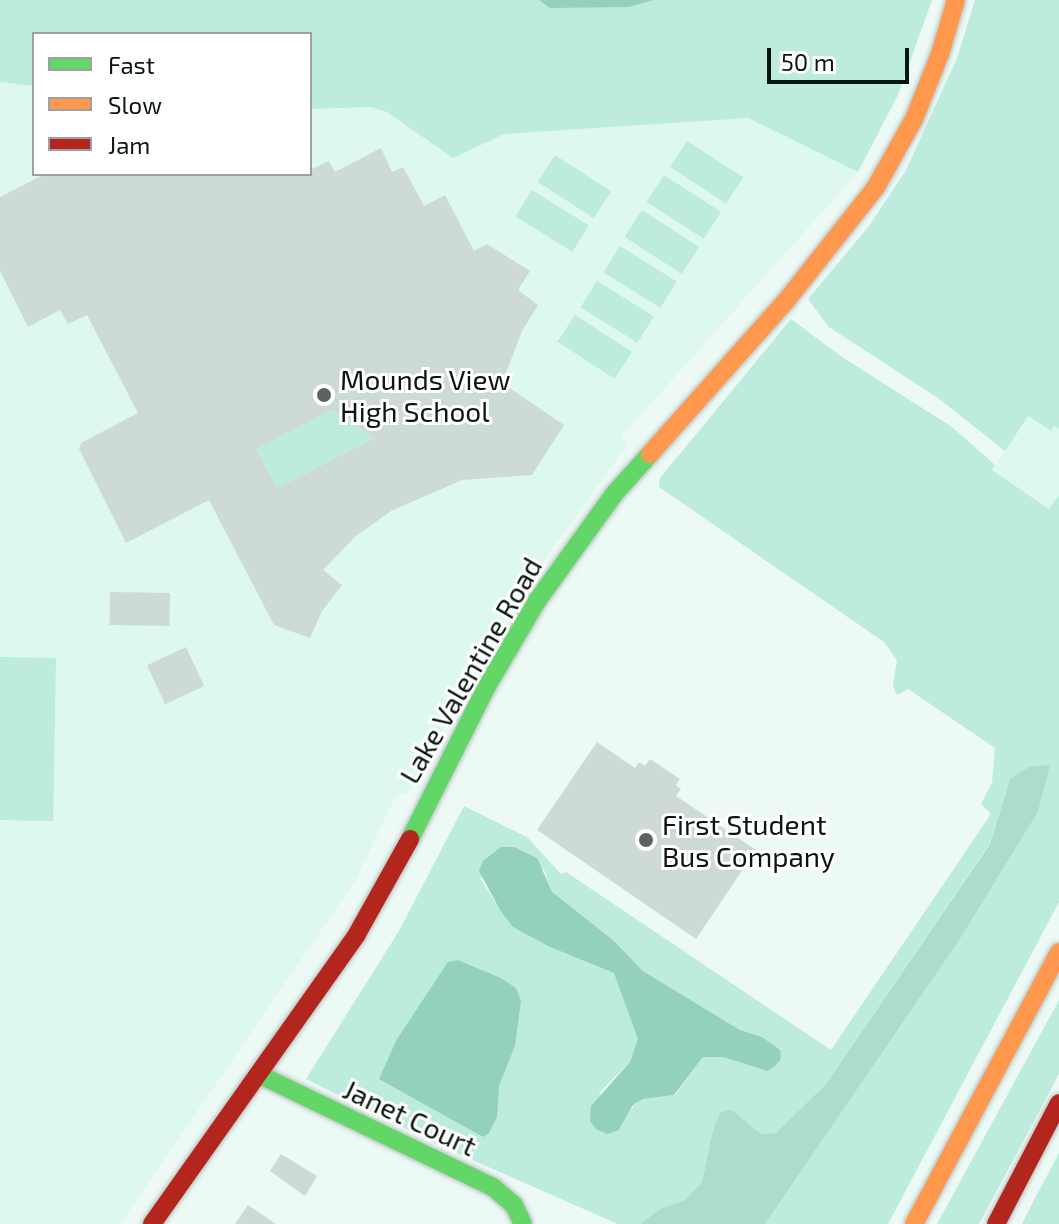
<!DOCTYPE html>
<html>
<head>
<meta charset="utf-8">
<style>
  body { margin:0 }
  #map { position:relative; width:1059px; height:1224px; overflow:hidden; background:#ecf9f5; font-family:"Exo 2",sans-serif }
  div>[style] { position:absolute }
  .built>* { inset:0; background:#ddf8ef }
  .green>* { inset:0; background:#bdebdd; transform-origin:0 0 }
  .forest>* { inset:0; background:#abdccd }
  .water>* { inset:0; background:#94d0be }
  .building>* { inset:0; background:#cedad6; transform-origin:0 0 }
  .roads { filter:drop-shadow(0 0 2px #b6c0bd) drop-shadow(0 0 2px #b6c0bd) }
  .fast>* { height:18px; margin:-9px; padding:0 9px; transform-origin:9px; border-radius:9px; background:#63d668 }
  .slow>* { height:18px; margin:-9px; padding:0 9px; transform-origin:9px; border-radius:9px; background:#ff974d }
  .jam>* { height:18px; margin:-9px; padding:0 9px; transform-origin:9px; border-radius:9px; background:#b3261e }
  .dots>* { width:22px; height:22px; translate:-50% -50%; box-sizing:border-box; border:4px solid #fff; border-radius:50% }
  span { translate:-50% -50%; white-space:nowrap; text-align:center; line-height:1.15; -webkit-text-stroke:6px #fff; paint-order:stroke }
  .poi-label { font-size:28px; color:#0a1411 }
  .left { translate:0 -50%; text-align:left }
  .street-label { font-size:28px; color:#0a1411 }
  .legend { position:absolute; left:32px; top:32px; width:280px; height:144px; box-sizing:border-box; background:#fff; border:2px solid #9da1a0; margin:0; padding:10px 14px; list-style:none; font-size:24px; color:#0a1411 }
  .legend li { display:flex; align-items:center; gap:16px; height:40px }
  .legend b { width:40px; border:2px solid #9da1a0 }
  .scale { position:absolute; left:767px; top:48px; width:142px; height:36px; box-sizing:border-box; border:4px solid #0a1411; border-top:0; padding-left:10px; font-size:24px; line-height:28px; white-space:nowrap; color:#0a1411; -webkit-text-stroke:6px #fff; paint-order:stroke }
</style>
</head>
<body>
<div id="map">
  <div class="built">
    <i style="clip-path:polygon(0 82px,34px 86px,34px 174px,310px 174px,310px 109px,371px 107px,387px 112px,453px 158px,504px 134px,748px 118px,858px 172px,621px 437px,628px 444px,514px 602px,407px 793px,396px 795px,355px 881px,120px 1224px,0 1224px)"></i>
    <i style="clip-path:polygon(1028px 416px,1050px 431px,1054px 426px,1059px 429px,1059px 495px,1049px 509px,992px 470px)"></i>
  </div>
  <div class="green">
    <i style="clip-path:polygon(0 0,932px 0,898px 95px,858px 172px,748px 118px,504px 134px,453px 158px,387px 112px,371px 107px,310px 109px,310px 34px,34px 34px,34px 86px,0 82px)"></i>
    <i style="clip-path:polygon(975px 0,1059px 0,1059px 429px,1054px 426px,1051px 431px,1028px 416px,1005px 451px,938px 398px,829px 327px,808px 299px,869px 226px,906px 170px,957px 58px)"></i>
    <i style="left:687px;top:141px;width:67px;height:31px;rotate:33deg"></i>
    <i style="left:555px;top:155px;width:67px;height:32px;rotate:33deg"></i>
    <i style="left:664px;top:175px;width:68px;height:32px;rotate:33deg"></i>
    <i style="left:532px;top:190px;width:67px;height:31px;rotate:32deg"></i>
    <i style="left:642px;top:210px;width:68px;height:32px;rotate:33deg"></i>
    <i style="left:620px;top:246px;width:67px;height:31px;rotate:32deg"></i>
    <i style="left:597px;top:281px;width:67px;height:31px;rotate:32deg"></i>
    <i style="left:575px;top:315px;width:68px;height:32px;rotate:33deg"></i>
    <i style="clip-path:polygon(evenodd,791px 319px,842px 357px,952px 427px,995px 465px,992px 470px,1049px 509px,1059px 495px,1059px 902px,888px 1224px,765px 1224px,960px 939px,1038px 812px,1049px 765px,1010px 779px,990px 843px,826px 1084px,776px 1133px,761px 1134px,732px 1110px,713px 1130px,702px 1182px,685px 1200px,660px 1209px,640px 1224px,618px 1224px,438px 1145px,306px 1079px,399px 931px,464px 806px,527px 837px,561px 874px,566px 872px,831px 1050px,991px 814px,981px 804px,992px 782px,995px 748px,908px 689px,897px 695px,893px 686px,897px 660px,884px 642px,659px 487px,660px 478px,791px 319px,544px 869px,551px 892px,613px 940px,643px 971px,740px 1030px,762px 1037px,767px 1071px,723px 1057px,703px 1057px,675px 1095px,643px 1099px,634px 1105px,619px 1130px,599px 1093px,630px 1062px,639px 1039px,615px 973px,500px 910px,480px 878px,544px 869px,791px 319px,458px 960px,501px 978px,515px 1046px,499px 1086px,493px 1126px,482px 1137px,397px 1039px,449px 962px,458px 960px)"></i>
    <i style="clip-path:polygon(332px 410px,375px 438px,277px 488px,256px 449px)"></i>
    <i style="left:0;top:657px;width:56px;height:163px;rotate:1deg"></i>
    <i style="clip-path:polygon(1059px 1000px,1059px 1074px,979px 1224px,937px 1224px)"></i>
    <i style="clip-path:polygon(1059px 1153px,1059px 1224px,1022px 1224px,1033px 1202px)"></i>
  </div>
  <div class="forest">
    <i style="clip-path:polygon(1050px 765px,1038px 812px,960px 939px,765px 1224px,640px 1224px,660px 1209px,685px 1200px,702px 1182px,713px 1130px,721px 1112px,732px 1110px,761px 1134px,776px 1133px,826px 1084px,990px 844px,1010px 779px,1029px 767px)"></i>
  </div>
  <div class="water">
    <i style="clip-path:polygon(539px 0,653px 0,629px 7px,550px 8px)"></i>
    <i style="clip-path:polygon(501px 847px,514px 847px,537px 858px,552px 892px,613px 940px,643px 971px,740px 1030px,762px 1037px,780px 1050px,781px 1059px,775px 1066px,767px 1071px,723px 1057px,703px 1057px,674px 1095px,643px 1099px,633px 1105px,619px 1130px,607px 1134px,596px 1129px,590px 1121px,591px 1106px,630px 1062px,638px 1039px,614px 973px,548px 946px,513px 927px,500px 910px,479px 871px,483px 861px)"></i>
    <i style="clip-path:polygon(458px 960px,501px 978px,516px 988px,521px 1001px,515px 1046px,499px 1086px,497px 1117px,489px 1133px,483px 1137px,379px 1079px,397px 1039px,448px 962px)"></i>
  </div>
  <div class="building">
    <i style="clip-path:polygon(evenodd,381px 148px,392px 172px,403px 167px,424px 206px,445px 195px,474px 251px,487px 244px,530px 271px,518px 290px,538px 305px,522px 331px,502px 383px,564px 425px,532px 475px,462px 480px,391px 511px,356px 536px,323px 570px,342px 585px,322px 611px,310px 638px,274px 625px,209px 500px,126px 543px,79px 449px,81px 443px,138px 413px,87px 315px,68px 324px,60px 310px,28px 327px,0 271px,0 197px,45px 174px,310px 174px,310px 170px,329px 161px,335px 172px,381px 148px,332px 410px,375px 438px,277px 488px,256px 449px,332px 410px)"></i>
    <i style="left:110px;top:592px;width:60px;height:33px;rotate:1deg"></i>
    <i style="left:186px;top:647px;width:43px;height:43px;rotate:65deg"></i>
    <i style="clip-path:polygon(597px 742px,635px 768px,639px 762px,645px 766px,650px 759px,680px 779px,676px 785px,681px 789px,676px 796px,756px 850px,696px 939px,537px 830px)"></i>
    <i style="clip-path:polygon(281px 1154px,317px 1176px,305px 1196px,270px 1171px)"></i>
    <i style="clip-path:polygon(248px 1205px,276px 1224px,235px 1224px)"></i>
  </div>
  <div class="roads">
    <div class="fast">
      <i style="left:410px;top:839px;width:171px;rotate:-63.3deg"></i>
      <i style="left:487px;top:686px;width:99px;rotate:-59.5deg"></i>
      <i style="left:537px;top:601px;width:133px;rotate:-54.2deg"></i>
      <i style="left:615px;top:493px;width:52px;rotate:-48.1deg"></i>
      <i style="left:260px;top:1075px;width:259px;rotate:25.7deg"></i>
      <i style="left:493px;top:1187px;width:28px;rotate:41deg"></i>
      <i style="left:514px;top:1205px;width:21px;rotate:65deg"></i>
    </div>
    <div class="slow">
      <i style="left:650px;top:454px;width:205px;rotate:-48.4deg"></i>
      <i style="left:786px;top:301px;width:145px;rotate:-51.7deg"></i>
      <i style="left:876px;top:187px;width:78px;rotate:-60.8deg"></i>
      <i style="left:914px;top:119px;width:70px;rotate:-68.2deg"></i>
      <i style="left:940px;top:54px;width:56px;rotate:-73.5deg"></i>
      <i style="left:914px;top:1224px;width:308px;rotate:-61.9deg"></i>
    </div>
    <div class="jam">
      <i style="left:152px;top:1224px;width:355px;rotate:-54.7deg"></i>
      <i style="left:357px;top:934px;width:109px;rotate:-60.8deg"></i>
      <i style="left:996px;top:1224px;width:136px;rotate:-62.5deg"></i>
    </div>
  </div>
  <div class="dots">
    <i style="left:324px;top:395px;background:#596461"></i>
    <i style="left:646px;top:840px;background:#596461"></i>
  </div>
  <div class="poi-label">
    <span class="left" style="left:340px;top:395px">Mounds View<br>High School</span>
    <span class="left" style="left:662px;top:840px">First Student<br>Bus Company</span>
  </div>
  <div class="street-label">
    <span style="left:470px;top:670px;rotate:-60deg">Lake Valentine Road</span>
    <span style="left:410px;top:1117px;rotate:25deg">Janet Court</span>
  </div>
  <ul class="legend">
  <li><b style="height:10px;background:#63d668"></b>Fast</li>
  <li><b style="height:10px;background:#ff974d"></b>Slow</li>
  <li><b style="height:10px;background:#b3261e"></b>Jam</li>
  </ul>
  <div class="scale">50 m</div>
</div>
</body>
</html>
